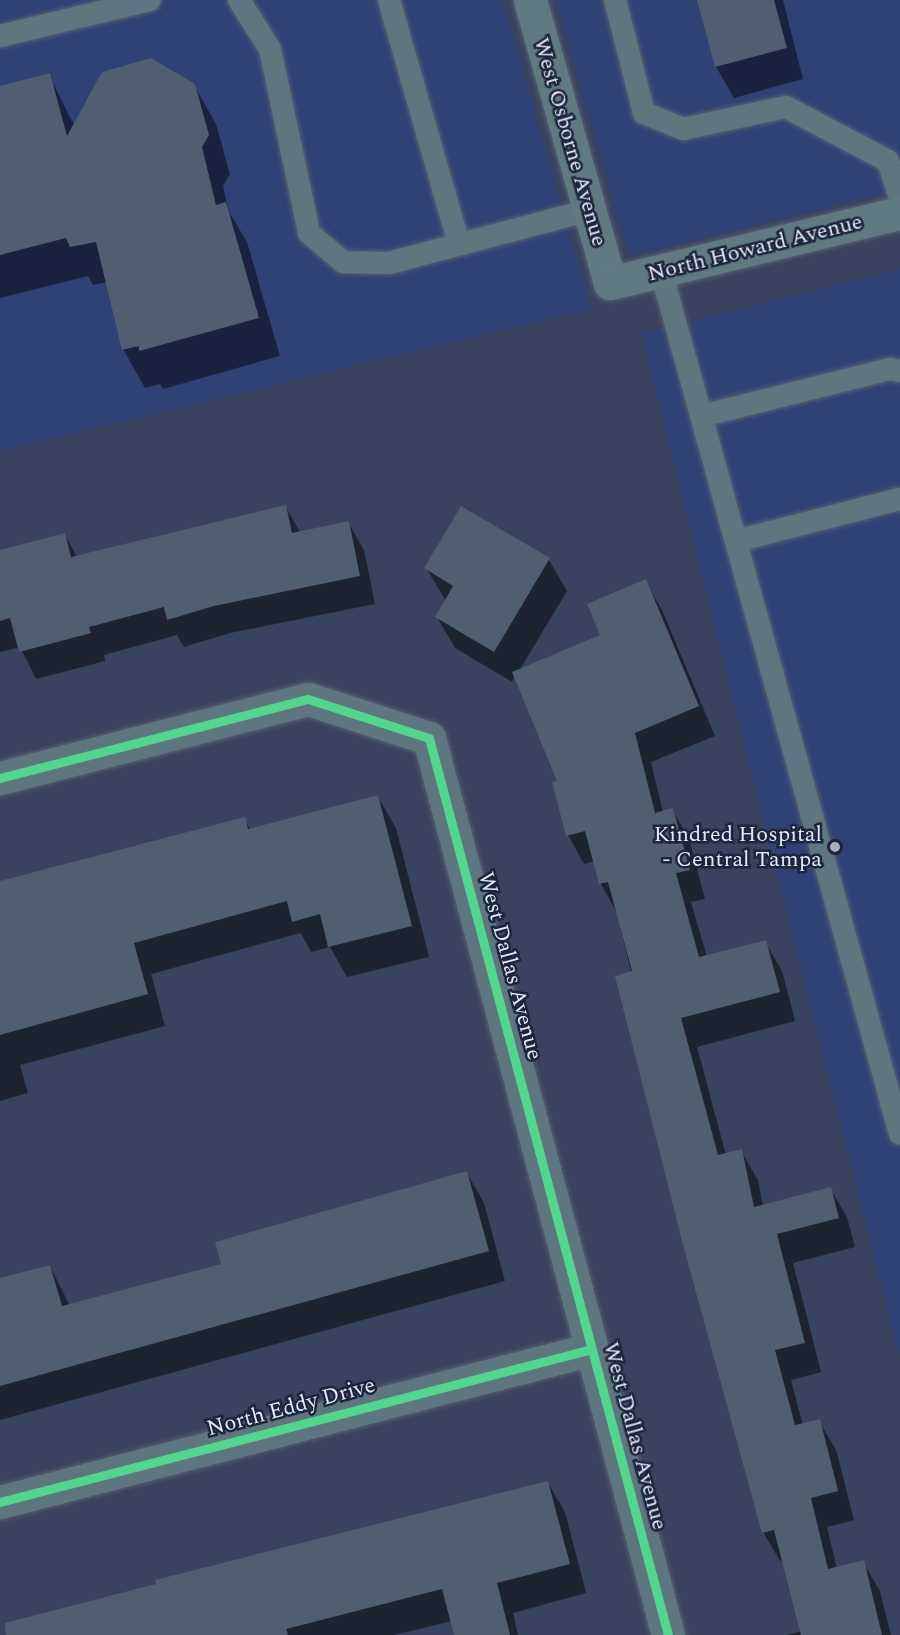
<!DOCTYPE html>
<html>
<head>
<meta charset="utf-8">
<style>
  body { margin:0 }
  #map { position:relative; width:900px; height:1635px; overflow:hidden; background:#39435f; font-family:Spectral,serif }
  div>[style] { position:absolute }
  .built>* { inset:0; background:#2f4276 }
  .shadow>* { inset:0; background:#0007 }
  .building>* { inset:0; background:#505e72 }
  .roads { filter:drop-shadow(0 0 2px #575f75) drop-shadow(0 0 2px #575f75) }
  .lane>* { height:22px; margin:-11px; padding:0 11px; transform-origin:11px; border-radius:11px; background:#5d767f }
  .street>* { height:33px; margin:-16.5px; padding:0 16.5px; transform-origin:16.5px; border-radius:16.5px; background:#5d767f }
  .secondary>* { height:33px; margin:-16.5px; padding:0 16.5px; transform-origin:16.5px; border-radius:16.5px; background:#5f7a82 }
  .cycleway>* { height:9px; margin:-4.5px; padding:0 4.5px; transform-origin:4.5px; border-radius:4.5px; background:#53d58f }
  .dots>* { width:16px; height:16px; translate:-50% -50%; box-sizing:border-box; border:3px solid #1c253c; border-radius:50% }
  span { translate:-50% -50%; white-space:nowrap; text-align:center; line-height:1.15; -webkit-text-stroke:5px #1c253c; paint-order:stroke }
  .street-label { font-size:22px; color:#e1e9fc }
  .poi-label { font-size:22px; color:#e1e9fc }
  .right { translate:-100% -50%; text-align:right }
</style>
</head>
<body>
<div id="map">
  <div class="built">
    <i style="clip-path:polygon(0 0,503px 0,591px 309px,0 451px)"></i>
    <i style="clip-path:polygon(556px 0,900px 0,900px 190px,629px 256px)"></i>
    <i style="clip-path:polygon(900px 269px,900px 1359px,641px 334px)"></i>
  </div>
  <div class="shadow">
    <i style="clip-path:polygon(698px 0,783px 0,803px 79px,734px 98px,716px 67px)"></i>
    <i style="clip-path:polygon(49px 75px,74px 125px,194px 85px,216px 124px,230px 174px,223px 186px,229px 212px,247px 242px,280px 356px,163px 389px,160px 384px,145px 388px,123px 349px,107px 282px,93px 285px,88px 276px,0 298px,0 88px)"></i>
    <i style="clip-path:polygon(285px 506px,300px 532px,348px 522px,364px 550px,375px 604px,230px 633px,184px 647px,177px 635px,104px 655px,105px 661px,36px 679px,20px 647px,0 652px,0 552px,65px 535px,77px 557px)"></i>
    <i style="clip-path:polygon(549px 560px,567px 591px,519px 671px,602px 636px,645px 581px,662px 610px,715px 736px,651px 762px,663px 812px,672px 809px,689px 839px,705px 899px,691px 902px,707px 957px,765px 942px,782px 971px,795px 1021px,697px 1047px,726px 1155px,741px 1151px,758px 1180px,763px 1206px,830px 1188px,847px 1217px,855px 1247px,793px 1263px,821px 1372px,791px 1380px,803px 1425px,819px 1421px,836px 1450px,854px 1520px,827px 1527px,837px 1569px,863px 1562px,880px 1591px,891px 1635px,788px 1635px,802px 1631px,784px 1560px,780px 1561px,763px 1532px,617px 913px,601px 884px,595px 861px,584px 864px,568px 835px,559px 782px,515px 676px,512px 682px,455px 648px,437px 617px,446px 601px,426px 568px)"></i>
    <i style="clip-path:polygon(378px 797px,396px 828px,429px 957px,347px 977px,330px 947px,311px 952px,301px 933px,151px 974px,165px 1026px,20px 1065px,28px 1093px,0 1101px,0 883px,244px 819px,250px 829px)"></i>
    <i style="clip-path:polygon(467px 1173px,484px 1203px,505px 1281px,0 1420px,0 1280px,50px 1266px,70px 1306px,223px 1266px)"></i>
    <i style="clip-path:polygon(548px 1483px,565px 1512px,586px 1593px,513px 1613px,518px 1635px,455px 1635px,452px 1621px,394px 1635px,20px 1635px)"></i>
  </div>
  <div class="building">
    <i style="clip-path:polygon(697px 0,774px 0,787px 48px,715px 67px)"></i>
    <i style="clip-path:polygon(151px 58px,195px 84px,209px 135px,202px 147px,216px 205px,226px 202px,259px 318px,139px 351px,139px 346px,122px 350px,96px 242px,70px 247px,66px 238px,0 255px,0 86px,50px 73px,67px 136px,102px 72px)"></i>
    <i style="clip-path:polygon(286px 505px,292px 533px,349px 521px,360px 576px,214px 606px,167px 620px,164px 607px,89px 627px,91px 633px,19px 652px,10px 618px,0 621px,0 550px,65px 533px,71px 557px)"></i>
    <i style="clip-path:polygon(461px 506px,550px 558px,494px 652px,435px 617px,453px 586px,424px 568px)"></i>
    <i style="clip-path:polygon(646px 579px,699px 706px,635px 733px,655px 813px,673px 808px,690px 870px,676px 873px,699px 957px,766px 940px,780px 992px,681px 1018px,718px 1155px,742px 1149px,754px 1207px,831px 1187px,839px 1218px,777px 1234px,805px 1343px,775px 1350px,795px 1425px,820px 1419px,838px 1491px,811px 1498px,828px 1569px,864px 1560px,882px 1635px,801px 1635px,774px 1530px,762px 1533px,682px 1241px,615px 976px,632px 971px,608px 882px,599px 884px,585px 831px,566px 836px,552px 782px,557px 781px,512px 672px,600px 635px,587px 604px)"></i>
    <i style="clip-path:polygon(378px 795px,412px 926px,328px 947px,320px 914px,292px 922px,287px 901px,134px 943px,148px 994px,0 1035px,0 881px,245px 817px,248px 829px)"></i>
    <i style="clip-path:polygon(467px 1171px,489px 1251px,0 1386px,0 1278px,50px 1265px,62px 1306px,221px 1264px,215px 1242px)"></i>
    <i style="clip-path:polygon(548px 1481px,570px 1564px,497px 1583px,510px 1635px,454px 1635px,442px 1589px,286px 1629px,288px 1635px,6px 1635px,5px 1623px,156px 1584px,155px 1580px)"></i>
  </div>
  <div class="roads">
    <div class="lane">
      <i style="left:239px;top:0;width:58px;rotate:57.7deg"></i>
      <i style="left:270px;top:49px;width:188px;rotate:78deg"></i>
      <i style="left:309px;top:233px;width:45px;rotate:40.5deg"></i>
      <i style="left:343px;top:262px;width:46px;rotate:1.2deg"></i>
      <i style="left:389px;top:263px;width:207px;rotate:-14.8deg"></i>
      <i style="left:389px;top:0;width:254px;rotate:74deg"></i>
      <i style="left:615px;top:0;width:117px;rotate:75.6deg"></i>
      <i style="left:644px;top:113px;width:42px;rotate:22.3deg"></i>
      <i style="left:683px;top:129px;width:105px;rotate:-12.1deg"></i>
      <i style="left:786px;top:107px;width:115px;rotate:27.9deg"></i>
      <i style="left:888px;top:161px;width:40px;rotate:72deg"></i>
      <i style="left:0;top:36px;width:154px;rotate:-13.5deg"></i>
      <i style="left:661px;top:271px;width:895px;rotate:74.52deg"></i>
      <i style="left:701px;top:416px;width:195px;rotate:-14deg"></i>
      <i style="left:890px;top:369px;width:10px;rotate:11deg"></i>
      <i style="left:736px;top:541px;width:169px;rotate:-14.4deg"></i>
    </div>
    <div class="street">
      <i style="left:0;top:778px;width:318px;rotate:-14.4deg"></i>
      <i style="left:308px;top:699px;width:127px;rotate:17.9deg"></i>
      <i style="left:429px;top:738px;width:928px;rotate:75.08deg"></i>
      <i style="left:0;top:1502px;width:611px;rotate:-14.49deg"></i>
    </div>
    <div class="secondary">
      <i style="left:530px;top:0;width:294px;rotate:74.2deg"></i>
      <i style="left:610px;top:283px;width:298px;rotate:-13.6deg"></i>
    </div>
  </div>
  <div class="cycleway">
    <i style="left:0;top:778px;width:318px;rotate:-14.4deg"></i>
    <i style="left:308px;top:699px;width:127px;rotate:17.9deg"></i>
    <i style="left:429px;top:738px;width:928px;rotate:75.08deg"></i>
    <i style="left:0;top:1502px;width:611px;rotate:-14.49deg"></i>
  </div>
  <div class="dots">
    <i style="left:835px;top:847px;background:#a6afc5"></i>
  </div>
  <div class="street-label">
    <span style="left:570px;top:142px;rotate:74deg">West Osborne Avenue</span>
    <span style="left:755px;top:248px;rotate:-14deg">North Howard Avenue</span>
    <span style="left:510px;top:966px;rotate:75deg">West Dallas Avenue</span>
    <span style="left:291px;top:1407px;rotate:-15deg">North Eddy Drive</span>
    <span style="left:635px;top:1436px;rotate:75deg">West Dallas Avenue</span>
  </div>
  <div class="poi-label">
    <span class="right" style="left:822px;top:847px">Kindred Hospital<br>- Central Tampa</span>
  </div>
</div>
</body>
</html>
